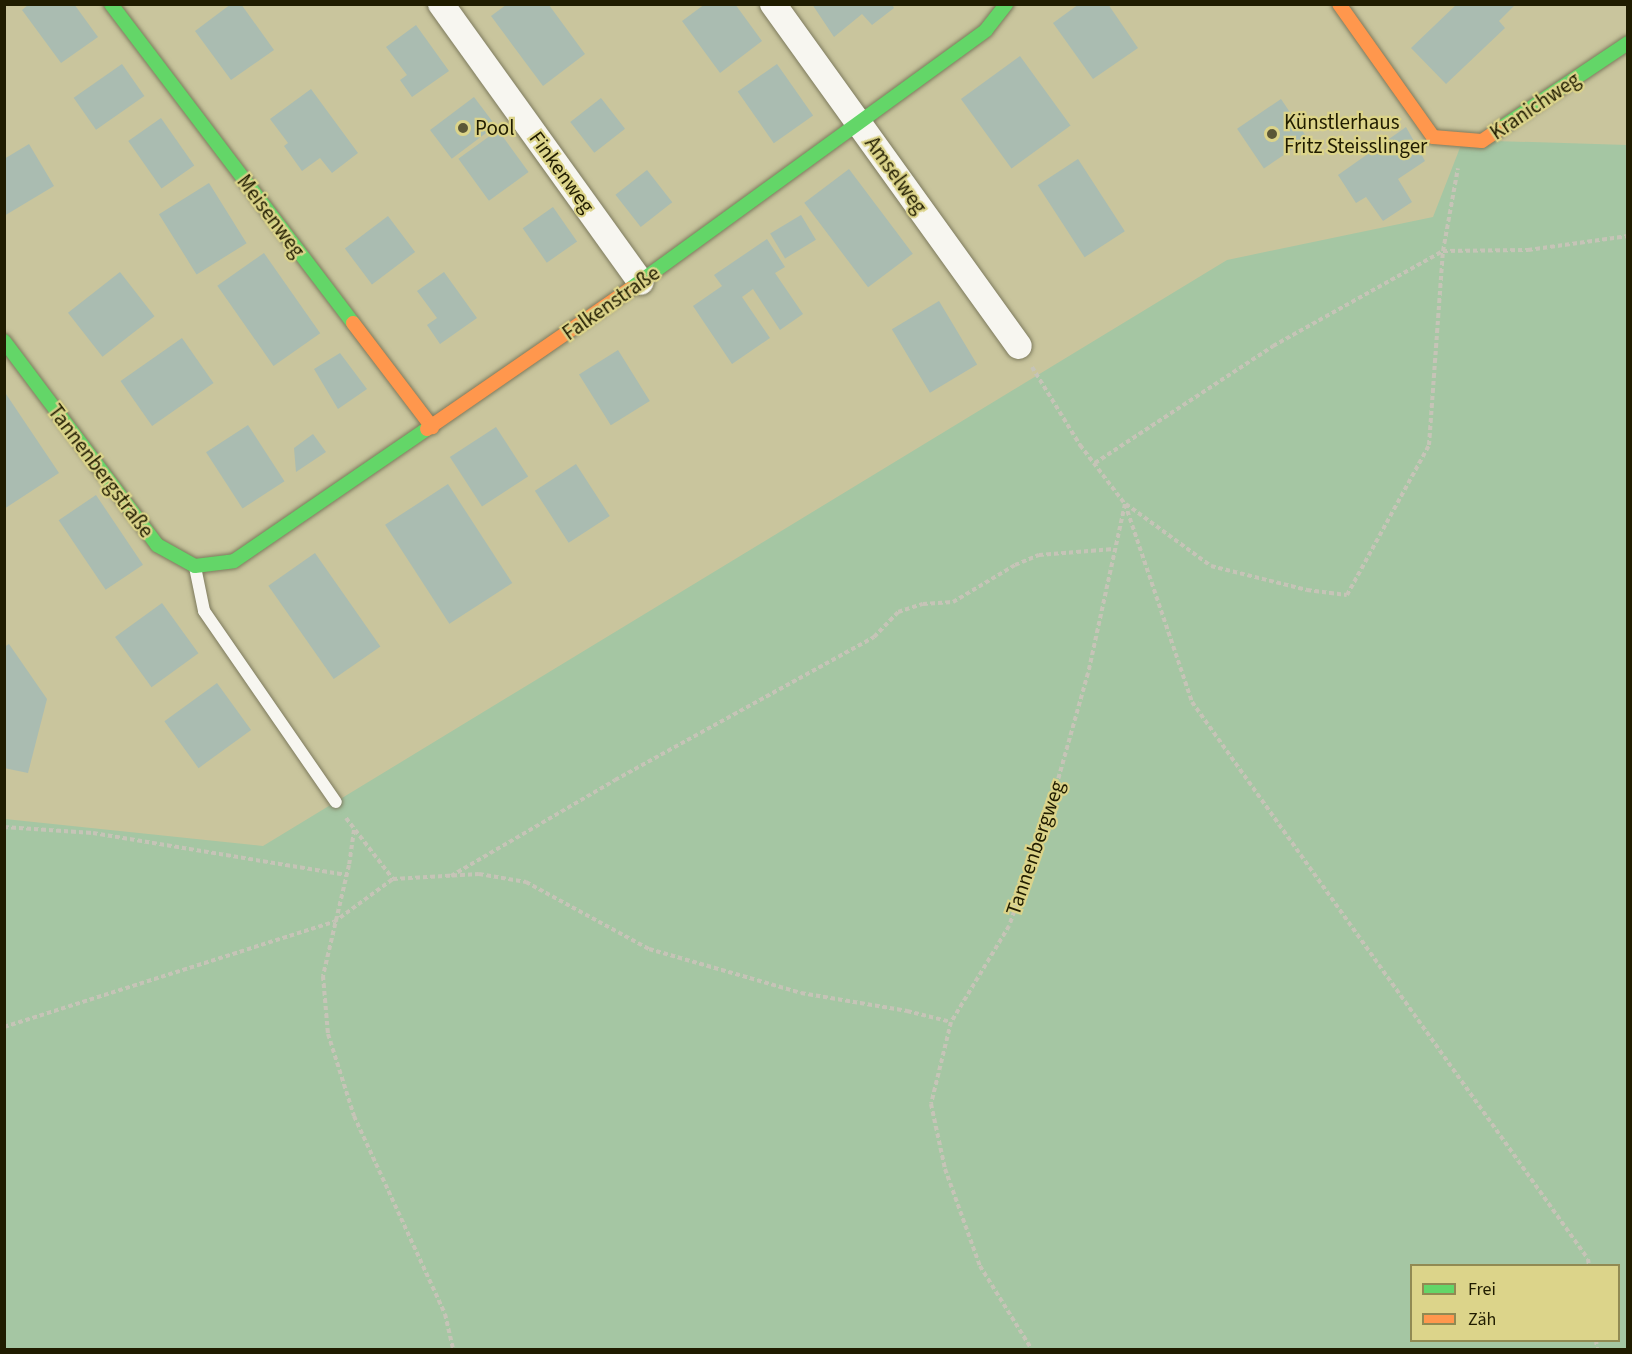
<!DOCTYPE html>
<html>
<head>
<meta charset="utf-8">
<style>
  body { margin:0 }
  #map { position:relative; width:1632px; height:1354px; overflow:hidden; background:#c9c59d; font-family:"Source Sans 3",sans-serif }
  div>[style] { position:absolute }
  .green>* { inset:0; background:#a5c6a3 }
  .building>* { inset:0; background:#aabcb1; transform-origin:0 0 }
  .path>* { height:4px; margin-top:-2px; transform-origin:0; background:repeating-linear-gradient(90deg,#c6c4b7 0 4.5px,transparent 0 7.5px) }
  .roads { filter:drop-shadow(0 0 2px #7d7a5d) drop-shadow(0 0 2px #7d7a5d) }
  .lane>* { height:12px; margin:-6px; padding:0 6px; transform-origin:6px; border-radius:6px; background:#f7f6f0 }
  .street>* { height:26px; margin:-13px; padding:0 13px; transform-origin:13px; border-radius:13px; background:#f7f6f0 }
  .fast>* { height:14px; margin:-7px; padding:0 7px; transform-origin:7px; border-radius:7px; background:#63d668 }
  .slow>* { height:14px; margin:-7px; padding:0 7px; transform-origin:7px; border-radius:7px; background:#ff974d }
  .dots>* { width:16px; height:16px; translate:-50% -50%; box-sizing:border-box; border:3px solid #dcd48a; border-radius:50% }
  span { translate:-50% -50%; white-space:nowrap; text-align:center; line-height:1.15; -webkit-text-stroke:4.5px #dcd48a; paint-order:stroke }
  .street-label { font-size:21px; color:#201c00 }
  .poi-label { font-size:21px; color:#201c00 }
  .left { translate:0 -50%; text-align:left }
  .frame { position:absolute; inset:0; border:6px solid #201c00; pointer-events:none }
  .legend { position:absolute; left:1410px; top:1264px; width:210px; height:78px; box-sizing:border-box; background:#dcd48a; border:2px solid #918a53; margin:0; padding:8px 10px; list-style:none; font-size:18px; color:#201c00 }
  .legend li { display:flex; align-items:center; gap:12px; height:30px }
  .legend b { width:30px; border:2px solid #918a53 }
</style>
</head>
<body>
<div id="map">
  <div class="green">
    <i style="clip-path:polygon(evenodd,1463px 140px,1627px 145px,1627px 1349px,5px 1350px,5px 819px,263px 846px,1227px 260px,1433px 217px,1463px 140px,1412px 1266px,1618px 1266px,1618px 1340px,1412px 1340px,1412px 1266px)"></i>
  </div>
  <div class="building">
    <i style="clip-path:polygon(29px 4px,74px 4px,98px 37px,61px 63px,22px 10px)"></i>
    <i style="clip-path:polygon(231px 4px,241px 4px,274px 50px,231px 80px,195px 31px)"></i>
    <i style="clip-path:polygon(705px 4px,735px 4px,762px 41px,720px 73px,682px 21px)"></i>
    <i style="clip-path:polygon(812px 4px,892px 4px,894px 8px,872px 25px,862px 14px,834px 37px)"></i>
    <i style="clip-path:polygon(1079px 4px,1108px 4px,1138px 48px,1093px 79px,1053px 23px)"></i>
    <i style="clip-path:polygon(1457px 4px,1516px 4px,1499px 21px,1505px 28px,1446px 84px,1411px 48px)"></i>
    <i style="clip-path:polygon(506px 5px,549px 5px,585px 54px,543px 86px,491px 16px)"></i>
    <i style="clip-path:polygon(416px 25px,449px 71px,412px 97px,400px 80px,407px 75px,386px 47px)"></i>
    <i style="left:1020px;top:56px;width:86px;height:73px;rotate:54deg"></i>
    <i style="left:122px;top:64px;width:39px;height:59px;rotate:55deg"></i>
    <i style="left:777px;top:64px;width:63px;height:48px;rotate:55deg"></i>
    <i style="clip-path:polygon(311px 89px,358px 153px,332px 173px,320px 158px,302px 171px,284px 146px,288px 143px,270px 119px)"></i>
    <i style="left:474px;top:97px;width:36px;height:55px;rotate:53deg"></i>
    <i style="left:601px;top:98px;width:39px;height:39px;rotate:52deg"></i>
    <i style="left:1281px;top:99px;width:48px;height:53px;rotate:56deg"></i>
    <i style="left:161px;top:118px;width:58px;height:40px;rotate:55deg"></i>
    <i style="clip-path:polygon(1406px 127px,1425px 161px,1398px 179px,1412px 202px,1383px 221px,1366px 197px,1356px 203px,1338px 175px)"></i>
    <i style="left:498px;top:130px;width:52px;height:49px;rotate:54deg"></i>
    <i style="clip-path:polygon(29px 144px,54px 186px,4px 216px,4px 159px)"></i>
    <i style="left:1078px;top:159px;width:86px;height:48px;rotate:57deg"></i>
    <i style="left:849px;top:169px;width:106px;height:56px;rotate:53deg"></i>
    <i style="left:647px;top:170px;width:41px;height:40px;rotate:52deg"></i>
    <i style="left:209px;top:183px;width:71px;height:59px;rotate:58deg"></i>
    <i style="left:553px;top:207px;width:42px;height:37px;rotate:55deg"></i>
    <i style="left:801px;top:215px;width:29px;height:36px;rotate:59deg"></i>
    <i style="left:388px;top:216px;width:45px;height:54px;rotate:53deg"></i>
    <i style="clip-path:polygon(767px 239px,785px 267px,775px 273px,803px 314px,780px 330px,753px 289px,742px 297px,770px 338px,732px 364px,693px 306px,722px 286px,714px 275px)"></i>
    <i style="left:264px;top:253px;width:98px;height:57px;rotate:55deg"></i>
    <i style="left:120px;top:272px;width:56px;height:66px;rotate:52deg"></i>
    <i style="clip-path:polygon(444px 272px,477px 318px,440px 344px,427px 325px,437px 318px,417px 291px)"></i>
    <i style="left:939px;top:301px;width:74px;height:55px;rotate:59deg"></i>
    <i style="left:182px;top:338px;width:55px;height:75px;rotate:55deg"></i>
    <i style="left:618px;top:350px;width:60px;height:46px;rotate:58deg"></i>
    <i style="clip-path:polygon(340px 353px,367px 389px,338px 409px,314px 369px)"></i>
    <i style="clip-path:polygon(6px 394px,59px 473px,4px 509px,4px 395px)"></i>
    <i style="left:248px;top:425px;width:67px;height:50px;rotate:57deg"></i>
    <i style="left:496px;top:427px;width:59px;height:55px;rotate:57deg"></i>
    <i style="clip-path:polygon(313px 434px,326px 452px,296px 472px,294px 448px)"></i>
    <i style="left:576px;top:464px;width:62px;height:49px;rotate:57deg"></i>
    <i style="left:448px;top:484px;width:118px;height:75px;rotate:57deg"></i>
    <i style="left:96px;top:495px;width:84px;height:45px;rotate:56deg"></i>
    <i style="left:315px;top:553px;width:114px;height:57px;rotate:55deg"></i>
    <i style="left:162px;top:603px;width:62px;height:58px;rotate:54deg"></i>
    <i style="clip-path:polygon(9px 644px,47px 699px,28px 773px,4px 768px,4px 647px)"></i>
    <i style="left:217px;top:683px;width:58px;height:65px;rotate:54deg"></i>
  </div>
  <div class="path">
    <i style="left:1032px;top:367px;width:92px;rotate:58.4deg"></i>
    <i style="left:1080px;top:445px;width:74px;rotate:52.7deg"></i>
    <i style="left:1125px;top:504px;width:173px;rotate:102.3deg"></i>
    <i style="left:1088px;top:673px;width:137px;rotate:105.7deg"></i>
    <i style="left:1051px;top:805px;width:128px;rotate:109.1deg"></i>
    <i style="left:1009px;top:926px;width:112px;rotate:121.1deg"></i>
    <i style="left:951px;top:1022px;width:84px;rotate:103.7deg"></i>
    <i style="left:931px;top:1104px;width:66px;rotate:77.8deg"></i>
    <i style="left:945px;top:1169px;width:103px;rotate:70.2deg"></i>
    <i style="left:980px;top:1266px;width:99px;rotate:58.2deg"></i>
    <i style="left:1095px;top:463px;width:213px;rotate:-33.3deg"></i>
    <i style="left:1273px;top:346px;width:195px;rotate:-29.2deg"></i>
    <i style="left:1443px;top:251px;width:85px;rotate:-0.7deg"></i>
    <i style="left:1528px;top:250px;width:101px;rotate:-8deg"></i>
    <i style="left:1125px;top:504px;width:209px;rotate:71.3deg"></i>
    <i style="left:1192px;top:702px;width:683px;rotate:54.59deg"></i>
    <i style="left:1588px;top:1259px;width:7px;rotate:82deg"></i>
    <i style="left:1126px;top:504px;width:105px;rotate:36.1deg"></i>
    <i style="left:1211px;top:566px;width:99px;rotate:14deg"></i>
    <i style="left:1307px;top:590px;width:40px;rotate:7.1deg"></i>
    <i style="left:1347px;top:595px;width:171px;rotate:-61.3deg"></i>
    <i style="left:1429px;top:445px;width:195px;rotate:-85.9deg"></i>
    <i style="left:1443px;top:251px;width:84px;rotate:-79.8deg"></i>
    <i style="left:346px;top:818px;width:77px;rotate:52.4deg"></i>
    <i style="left:393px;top:879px;width:86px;rotate:-3.3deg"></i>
    <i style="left:479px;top:874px;width:48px;rotate:9.7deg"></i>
    <i style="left:526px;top:882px;width:140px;rotate:28.6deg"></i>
    <i style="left:649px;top:949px;width:158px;rotate:16.1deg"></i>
    <i style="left:801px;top:993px;width:108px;rotate:9.6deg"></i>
    <i style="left:907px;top:1011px;width:45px;rotate:14deg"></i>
    <i style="left:4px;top:827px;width:89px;rotate:3.9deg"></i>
    <i style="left:93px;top:833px;width:257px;rotate:9.4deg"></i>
    <i style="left:354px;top:830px;width:35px;rotate:98deg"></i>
    <i style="left:349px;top:865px;width:114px;rotate:103.2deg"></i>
    <i style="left:323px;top:976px;width:58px;rotate:85.1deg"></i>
    <i style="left:328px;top:1034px;width:86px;rotate:72.4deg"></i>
    <i style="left:354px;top:1116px;width:218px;rotate:65.3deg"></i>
    <i style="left:445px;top:1314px;width:37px;rotate:77deg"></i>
    <i style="left:451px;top:876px;width:190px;rotate:-30.3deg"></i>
    <i style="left:615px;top:780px;width:296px;rotate:-28.9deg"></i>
    <i style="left:874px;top:637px;width:35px;rotate:-46deg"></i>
    <i style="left:898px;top:612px;width:26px;rotate:-18deg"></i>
    <i style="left:923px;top:604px;width:30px;rotate:-4deg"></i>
    <i style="left:953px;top:602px;width:72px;rotate:-30.8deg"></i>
    <i style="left:1015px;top:565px;width:26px;rotate:-23deg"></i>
    <i style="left:1039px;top:555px;width:75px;rotate:-4.6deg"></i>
    <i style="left:4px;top:1027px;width:346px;rotate:-17.7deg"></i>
    <i style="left:334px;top:922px;width:73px;rotate:-36.1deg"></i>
    <i style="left:1596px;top:1340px;width:10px;rotate:84deg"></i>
  </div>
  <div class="roads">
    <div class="lane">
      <i style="left:195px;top:567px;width:45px;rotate:78.4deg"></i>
      <i style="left:204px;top:611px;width:232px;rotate:55.4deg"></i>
    </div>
    <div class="street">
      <i style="left:441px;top:4px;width:342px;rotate:54.3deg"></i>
      <i style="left:773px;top:4px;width:421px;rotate:54.3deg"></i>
    </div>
    <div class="fast">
      <i style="left:111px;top:4px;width:400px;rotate:52.8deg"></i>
      <i style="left:1501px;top:128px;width:153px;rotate:-33.8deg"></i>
      <i style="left:630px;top:289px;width:440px;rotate:-36deg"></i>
      <i style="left:986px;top:30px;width:33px;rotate:-52deg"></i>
      <i style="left:4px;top:341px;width:255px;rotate:53.1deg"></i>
      <i style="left:157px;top:545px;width:43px;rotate:28.9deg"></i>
      <i style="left:195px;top:566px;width:39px;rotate:-7deg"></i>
      <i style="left:234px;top:561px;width:234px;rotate:-34.4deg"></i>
    </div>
    <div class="slow">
      <i style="left:1339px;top:4px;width:163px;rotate:54.7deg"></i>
      <i style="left:1433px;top:137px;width:49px;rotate:4.7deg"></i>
      <i style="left:1482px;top:141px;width:23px;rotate:-34deg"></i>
      <i style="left:353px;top:323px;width:131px;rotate:52.8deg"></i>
      <i style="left:427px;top:429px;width:247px;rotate:-34.6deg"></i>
    </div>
  </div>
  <div class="dots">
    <i style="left:463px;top:128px;background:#5b5737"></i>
    <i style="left:1272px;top:134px;background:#5b5737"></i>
  </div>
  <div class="street-label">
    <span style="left:1535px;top:106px;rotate:-34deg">Kranichweg</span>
    <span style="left:562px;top:172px;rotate:54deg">Finkenweg</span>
    <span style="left:896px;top:175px;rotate:54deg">Amselweg</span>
    <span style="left:271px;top:216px;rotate:53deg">Meisenweg</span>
    <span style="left:611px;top:303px;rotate:-35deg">Falkenstraße</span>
    <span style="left:101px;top:471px;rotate:53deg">Tannenbergstraße</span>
    <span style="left:1035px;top:848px;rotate:-71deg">Tannenbergweg</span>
  </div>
  <div class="poi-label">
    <span class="left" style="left:1284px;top:134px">Künstlerhaus<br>Fritz Steisslinger</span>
    <span class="left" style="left:475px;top:128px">Pool</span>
  </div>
  <div class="frame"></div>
  <ul class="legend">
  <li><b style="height:8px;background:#63d668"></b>Frei</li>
  <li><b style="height:8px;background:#ff974d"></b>Zäh</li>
  </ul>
</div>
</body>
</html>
